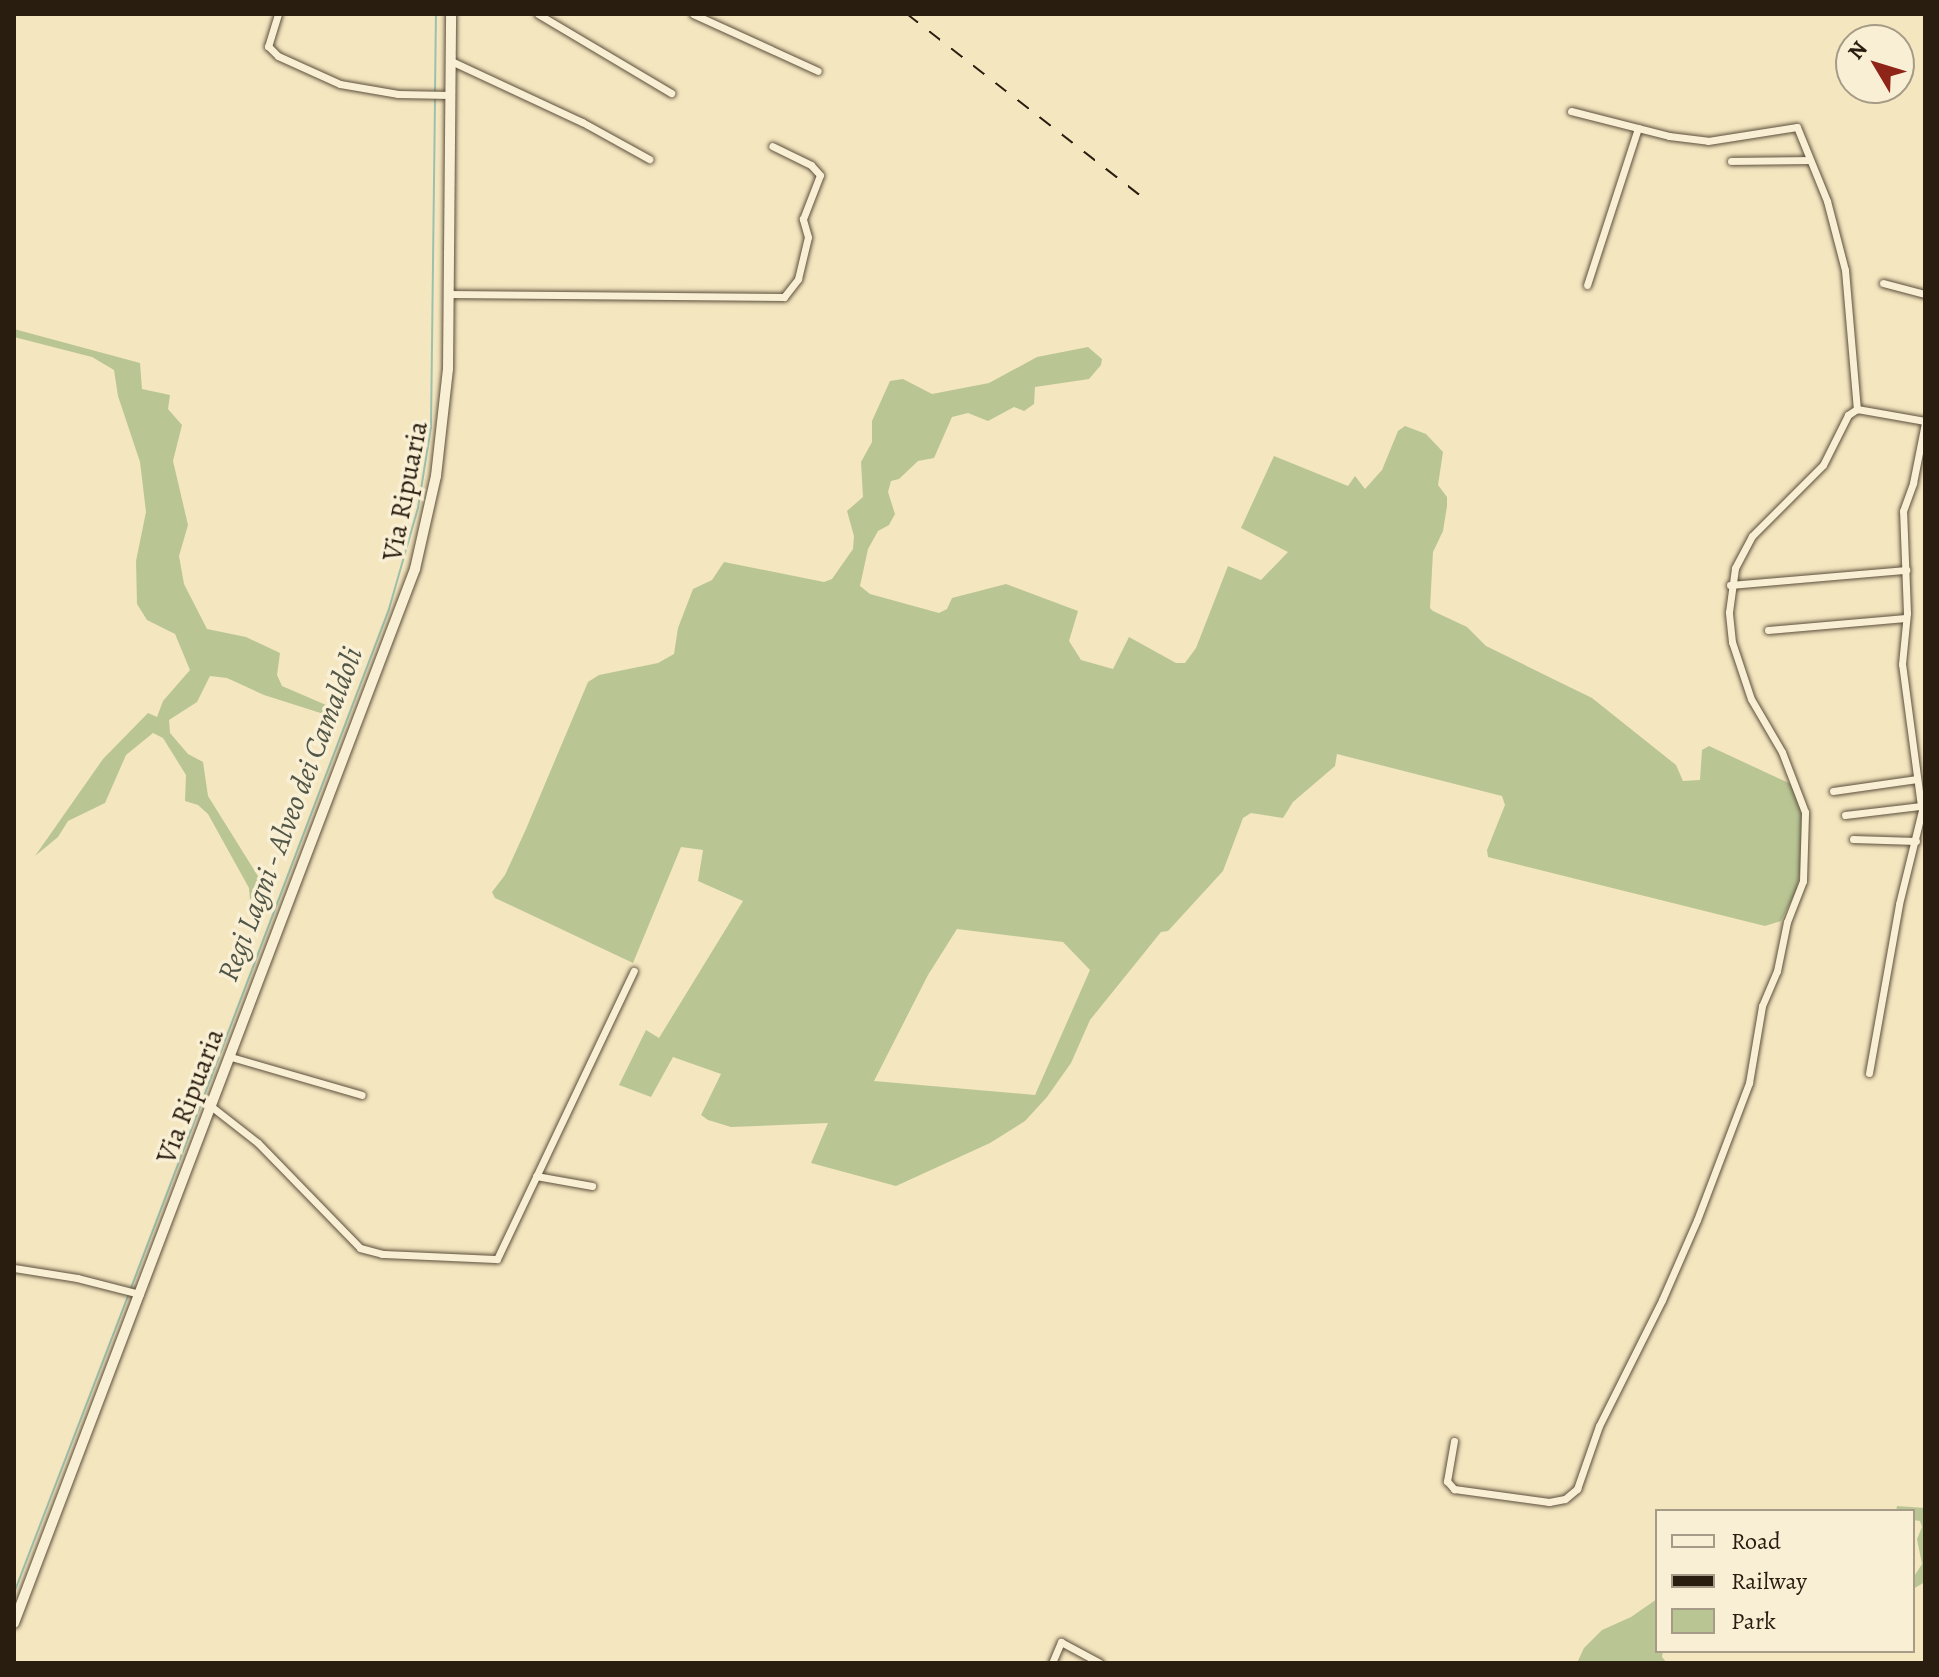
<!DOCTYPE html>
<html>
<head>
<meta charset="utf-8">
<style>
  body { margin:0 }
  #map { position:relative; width:1939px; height:1677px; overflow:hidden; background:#f4e6bf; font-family:Alegreya,serif }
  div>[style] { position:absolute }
  .green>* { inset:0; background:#b9c694 }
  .stream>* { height:2px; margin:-1px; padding:0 1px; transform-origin:1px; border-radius:1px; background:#9dc0ac }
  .roads { filter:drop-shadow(0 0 2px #5c4f3c) drop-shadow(0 0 2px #5c4f3c) }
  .street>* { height:7px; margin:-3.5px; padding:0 3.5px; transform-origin:3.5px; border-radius:3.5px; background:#f8efd5 }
  .secondary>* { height:10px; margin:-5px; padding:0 5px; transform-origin:5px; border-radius:5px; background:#f8efd5 }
  .rail>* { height:2px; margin-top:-1px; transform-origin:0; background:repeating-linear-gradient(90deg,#291d10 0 14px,transparent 0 28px) }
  span { translate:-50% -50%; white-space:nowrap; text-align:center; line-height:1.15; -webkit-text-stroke:7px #f8efd5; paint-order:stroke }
  .street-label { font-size:28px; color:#291d10 }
  .water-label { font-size:30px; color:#525647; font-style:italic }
  .frame { position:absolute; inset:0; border:16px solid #291d10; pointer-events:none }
  .legend { position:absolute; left:1655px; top:1509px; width:260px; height:144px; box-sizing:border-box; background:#f8efd5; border:2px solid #a59b86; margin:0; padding:10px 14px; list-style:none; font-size:24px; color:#291d10 }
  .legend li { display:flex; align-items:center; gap:16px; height:40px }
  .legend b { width:40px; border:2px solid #a59b86 }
  .north { position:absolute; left:1835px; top:24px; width:80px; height:80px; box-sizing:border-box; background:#f8efd5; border:2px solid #a59b86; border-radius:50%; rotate:308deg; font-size:22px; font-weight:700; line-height:32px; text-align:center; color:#291d10 }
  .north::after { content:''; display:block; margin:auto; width:28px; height:36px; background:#8f2418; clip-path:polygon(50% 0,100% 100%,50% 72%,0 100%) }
</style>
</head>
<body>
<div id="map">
  <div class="green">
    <i style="clip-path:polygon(14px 329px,140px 363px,142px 389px,170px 395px,168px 409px,182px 425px,173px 461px,188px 525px,179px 556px,184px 584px,207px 629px,246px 637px,280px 653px,277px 675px,282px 686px,333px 708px,330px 716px,264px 695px,227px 678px,210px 676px,197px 702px,169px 720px,170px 733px,188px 754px,203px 762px,208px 796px,261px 881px,250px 900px,249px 888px,208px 814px,198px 805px,185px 801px,186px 775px,163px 738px,153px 733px,126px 755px,105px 803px,68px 821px,58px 837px,35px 856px,103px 759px,148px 713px,157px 717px,163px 701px,190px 670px,175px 634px,147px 620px,137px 604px,136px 561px,146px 512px,140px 462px,118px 396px,114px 370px,92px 357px,14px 337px)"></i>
    <i style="clip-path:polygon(evenodd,1088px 347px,1102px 359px,1101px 365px,1089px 379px,1035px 387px,1034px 404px,1024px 411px,1014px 407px,988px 421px,968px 413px,952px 417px,934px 458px,918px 461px,899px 479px,891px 481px,888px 492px,895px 514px,889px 525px,878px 531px,868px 549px,860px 586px,870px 594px,939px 613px,947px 609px,952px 598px,1006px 584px,1078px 611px,1069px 641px,1081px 660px,1113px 669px,1129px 637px,1176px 663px,1185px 663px,1196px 648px,1228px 566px,1261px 580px,1288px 552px,1241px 528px,1274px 456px,1348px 486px,1355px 476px,1365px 489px,1382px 470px,1398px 431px,1405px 426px,1426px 434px,1443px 452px,1438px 485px,1447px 497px,1447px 506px,1443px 531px,1433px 552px,1430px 608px,1433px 611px,1467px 627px,1486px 646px,1592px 698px,1676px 765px,1683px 781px,1700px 780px,1702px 750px,1709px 746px,1793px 785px,1802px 815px,1803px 854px,1797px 889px,1781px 921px,1765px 926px,1488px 857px,1487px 850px,1505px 805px,1502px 796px,1337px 754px,1335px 766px,1293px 802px,1283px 818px,1251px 813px,1243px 818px,1223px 871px,1168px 931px,1161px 932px,1090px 1020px,1071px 1063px,1047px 1097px,1025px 1121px,990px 1143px,896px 1186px,811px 1163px,828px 1123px,731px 1127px,708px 1120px,701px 1115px,721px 1074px,673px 1057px,651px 1097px,619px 1085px,646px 1030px,659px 1038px,743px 901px,698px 881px,703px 850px,681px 847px,633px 963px,495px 898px,492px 892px,505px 875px,526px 829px,588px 682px,599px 675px,658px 663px,674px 654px,678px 628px,693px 589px,712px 580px,724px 562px,824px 582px,832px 579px,853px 549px,854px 536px,847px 511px,863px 497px,861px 462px,872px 442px,872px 421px,890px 381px,903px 379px,932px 394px,989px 383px,1037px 357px,1088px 347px,957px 929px,1063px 942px,1090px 970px,1035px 1095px,874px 1081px,928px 975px,957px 929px)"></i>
    <i style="clip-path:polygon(1897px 1506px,1925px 1508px,1925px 1582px,1913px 1589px,1913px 1578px,1922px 1564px,1917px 1539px,1922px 1527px,1920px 1521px,1913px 1520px,1913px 1511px,1896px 1511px)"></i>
    <i style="clip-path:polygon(1657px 1599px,1657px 1651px,1663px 1651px,1662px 1657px,1667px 1663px,1577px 1663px,1584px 1648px,1602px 1630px,1631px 1617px)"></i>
  </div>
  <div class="stream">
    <i style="left:435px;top:93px;width:79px;rotate:-89.3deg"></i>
    <i style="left:131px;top:1288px;width:726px;rotate:-69.19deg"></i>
    <i style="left:389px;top:609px;width:105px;rotate:-74deg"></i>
    <i style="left:418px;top:508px;width:82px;rotate:-80.9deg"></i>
    <i style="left:431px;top:427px;width:328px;rotate:-89.3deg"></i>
    <i style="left:14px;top:1593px;width:320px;rotate:-69deg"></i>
  </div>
  <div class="roads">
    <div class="street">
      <i style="left:278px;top:14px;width:34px;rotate:107deg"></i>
      <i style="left:268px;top:46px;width:14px;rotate:45deg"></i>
      <i style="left:278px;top:56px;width:68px;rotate:24.3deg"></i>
      <i style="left:340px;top:84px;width:59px;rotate:9.8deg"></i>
      <i style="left:398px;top:94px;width:53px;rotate:1.1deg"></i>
      <i style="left:538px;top:14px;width:155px;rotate:30.7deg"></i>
      <i style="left:693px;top:14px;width:137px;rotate:24.5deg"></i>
      <i style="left:451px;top:61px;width:145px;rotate:25deg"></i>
      <i style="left:582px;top:122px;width:77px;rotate:28.9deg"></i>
      <i style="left:1571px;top:111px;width:101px;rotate:14.3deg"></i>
      <i style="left:1669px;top:136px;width:39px;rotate:7deg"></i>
      <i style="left:1708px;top:141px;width:90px;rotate:-8.9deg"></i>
      <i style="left:1797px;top:127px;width:80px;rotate:67.9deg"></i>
      <i style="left:1827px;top:201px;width:71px;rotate:75.4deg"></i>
      <i style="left:1845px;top:270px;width:140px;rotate:85.1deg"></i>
      <i style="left:1731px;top:161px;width:78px;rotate:-0.7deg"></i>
      <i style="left:1883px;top:283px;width:43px;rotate:14.7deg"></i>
      <i style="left:1587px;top:285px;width:165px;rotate:-72deg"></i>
      <i style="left:448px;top:294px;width:336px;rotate:0.5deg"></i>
      <i style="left:784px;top:297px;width:23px;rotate:-52deg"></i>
      <i style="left:798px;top:279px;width:43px;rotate:-76.6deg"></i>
      <i style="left:808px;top:237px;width:19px;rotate:-106deg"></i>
      <i style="left:803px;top:219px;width:47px;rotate:-68.9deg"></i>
      <i style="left:820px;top:175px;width:13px;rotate:-132deg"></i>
      <i style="left:811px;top:165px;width:43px;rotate:-154deg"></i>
      <i style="left:1730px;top:585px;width:177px;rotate:-4.9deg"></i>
      <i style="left:1768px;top:630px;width:138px;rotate:-5deg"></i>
      <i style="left:1833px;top:791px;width:85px;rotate:-8.1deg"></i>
      <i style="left:1845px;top:815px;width:77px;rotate:-6.8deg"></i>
      <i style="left:1921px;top:806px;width:143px;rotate:-97.6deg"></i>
      <i style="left:1902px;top:664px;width:51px;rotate:-84.4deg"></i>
      <i style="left:1907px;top:613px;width:102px;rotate:-92.2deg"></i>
      <i style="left:1903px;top:511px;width:30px;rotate:-70deg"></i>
      <i style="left:1913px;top:483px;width:61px;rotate:-78.7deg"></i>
      <i style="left:1853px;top:839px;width:63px;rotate:1.8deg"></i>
      <i style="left:231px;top:1057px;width:136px;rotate:16.2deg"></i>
      <i style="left:1869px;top:1073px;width:172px;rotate:-79.9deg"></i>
      <i style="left:1899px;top:904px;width:109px;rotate:-76.2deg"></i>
      <i style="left:212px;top:1107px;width:58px;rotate:38deg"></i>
      <i style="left:258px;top:1143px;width:146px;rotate:45.8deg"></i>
      <i style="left:360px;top:1248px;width:23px;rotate:15deg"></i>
      <i style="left:382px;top:1254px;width:115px;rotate:2.5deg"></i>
      <i style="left:497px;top:1259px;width:319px;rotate:-64.6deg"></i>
      <i style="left:536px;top:1176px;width:57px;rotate:10.1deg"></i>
      <i style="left:14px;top:1268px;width:64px;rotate:9deg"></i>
      <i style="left:77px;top:1278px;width:65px;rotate:14.3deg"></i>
      <i style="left:1454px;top:1441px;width:41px;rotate:99.9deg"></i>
      <i style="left:1447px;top:1481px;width:11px;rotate:49deg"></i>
      <i style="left:1454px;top:1489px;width:96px;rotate:7.8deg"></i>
      <i style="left:1549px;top:1502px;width:16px;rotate:-11deg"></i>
      <i style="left:1565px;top:1499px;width:16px;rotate:-40deg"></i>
      <i style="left:1577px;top:1489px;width:67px;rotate:-70.8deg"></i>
      <i style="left:1599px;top:1426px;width:141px;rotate:-63.4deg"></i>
      <i style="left:1662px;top:1300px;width:87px;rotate:-66.4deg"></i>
      <i style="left:1697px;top:1220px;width:147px;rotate:-69.2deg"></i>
      <i style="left:1749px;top:1083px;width:78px;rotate:-80.4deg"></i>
      <i style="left:1762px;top:1006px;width:38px;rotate:-67deg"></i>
      <i style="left:1777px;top:971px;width:50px;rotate:-78.5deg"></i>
      <i style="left:1787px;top:922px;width:44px;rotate:-68.7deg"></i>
      <i style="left:1803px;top:881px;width:69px;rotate:-88.3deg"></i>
      <i style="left:1805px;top:812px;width:64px;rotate:-111deg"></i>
      <i style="left:1782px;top:752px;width:61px;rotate:-120.3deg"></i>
      <i style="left:1751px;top:699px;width:60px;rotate:-108.4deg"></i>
      <i style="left:1732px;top:642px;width:30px;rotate:-96deg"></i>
      <i style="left:1729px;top:612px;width:44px;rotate:-82.2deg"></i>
      <i style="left:1735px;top:568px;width:36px;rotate:-62deg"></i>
      <i style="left:1752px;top:536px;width:100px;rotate:-45deg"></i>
      <i style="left:1823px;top:465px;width:56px;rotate:-63.4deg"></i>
      <i style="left:1848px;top:415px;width:11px;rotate:-34deg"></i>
      <i style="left:1857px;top:409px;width:69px;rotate:10deg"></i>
      <i style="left:1052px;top:1663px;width:23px;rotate:-67deg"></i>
      <i style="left:1061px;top:1642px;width:44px;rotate:28.3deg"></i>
    </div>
    <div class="secondary">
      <i style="left:14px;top:1623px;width:1128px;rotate:-69.17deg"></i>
      <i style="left:415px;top:569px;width:95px;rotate:-77.3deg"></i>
      <i style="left:436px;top:476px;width:108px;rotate:-83.6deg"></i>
      <i style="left:448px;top:369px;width:355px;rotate:-89.5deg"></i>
    </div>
  </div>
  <div class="rail">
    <i style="left:907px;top:14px;width:301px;rotate:37.9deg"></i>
  </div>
  <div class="street-label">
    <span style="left:405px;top:491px;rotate:-79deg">Via Ripuaria</span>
    <span style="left:190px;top:1096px;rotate:-69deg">Via Ripuaria</span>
  </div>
  <div class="water-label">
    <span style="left:290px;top:814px;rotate:-69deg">Regi Lagni - Alveo dei Camaldoli</span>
  </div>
  <div class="frame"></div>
  <ul class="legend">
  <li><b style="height:10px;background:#f8efd5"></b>Road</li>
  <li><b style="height:10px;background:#291d10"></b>Railway</li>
  <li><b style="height:22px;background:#b9c694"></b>Park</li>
  </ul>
  <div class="north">N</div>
</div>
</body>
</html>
